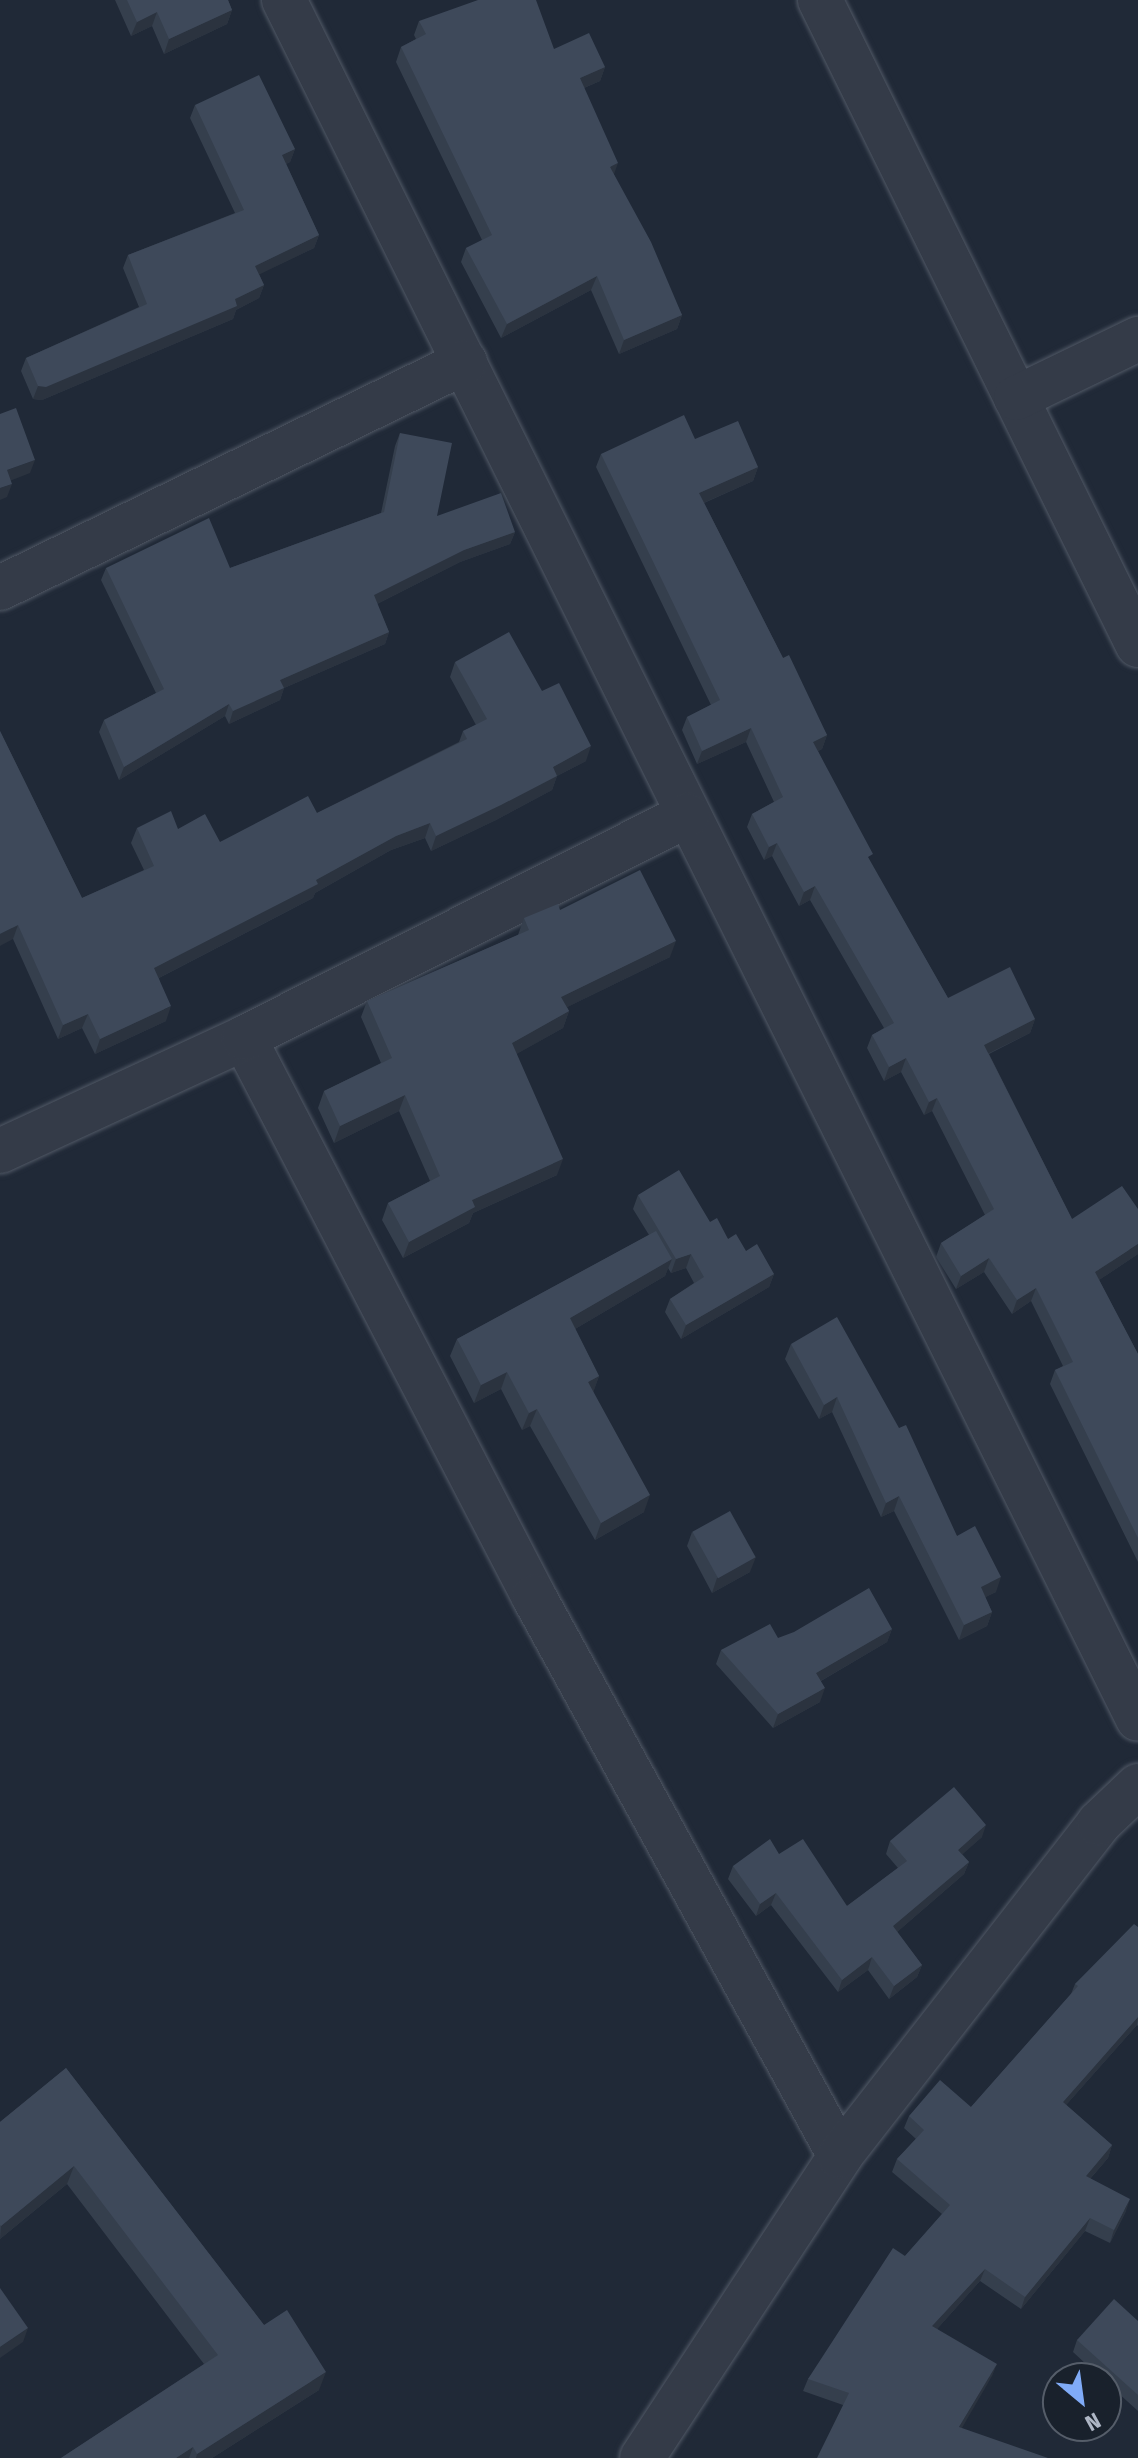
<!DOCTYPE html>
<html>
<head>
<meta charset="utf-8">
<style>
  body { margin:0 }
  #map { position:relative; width:1138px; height:2458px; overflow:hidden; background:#202937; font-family:"Fira Sans Condensed",sans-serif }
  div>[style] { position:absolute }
  .roads { filter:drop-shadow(0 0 2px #515966) drop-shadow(0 0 2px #515966) }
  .street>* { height:44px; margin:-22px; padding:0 22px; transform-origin:22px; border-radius:22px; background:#343b48 }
  .wall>* { inset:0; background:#353f4d }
  .shaded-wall>* { inset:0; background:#2b333f }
  .building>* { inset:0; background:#3e495a; transform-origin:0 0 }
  span { translate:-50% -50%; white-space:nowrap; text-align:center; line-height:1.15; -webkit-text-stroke:6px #19212c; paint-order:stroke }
  .north { position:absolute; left:1042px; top:2362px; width:80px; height:80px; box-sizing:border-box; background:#19212c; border:2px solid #555d69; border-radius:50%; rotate:151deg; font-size:22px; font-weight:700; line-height:32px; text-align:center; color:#aeb6c5 }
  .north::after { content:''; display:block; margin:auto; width:28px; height:36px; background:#80abf7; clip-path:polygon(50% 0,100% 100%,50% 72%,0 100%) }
</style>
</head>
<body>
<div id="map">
  <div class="roads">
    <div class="street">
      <i style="left:284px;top:0;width:1919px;rotate:63.58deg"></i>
      <i style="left:820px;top:0;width:719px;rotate:63.76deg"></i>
      <i style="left:1016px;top:398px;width:136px;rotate:-25.8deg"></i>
      <i style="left:0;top:588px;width:517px;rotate:-25.92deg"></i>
      <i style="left:244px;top:1038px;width:630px;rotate:62.58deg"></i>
      <i style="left:534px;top:1597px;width:637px;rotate:61.3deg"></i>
      <i style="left:0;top:1151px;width:269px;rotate:-24.8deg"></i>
      <i style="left:244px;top:1038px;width:496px;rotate:-26.7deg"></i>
      <i style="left:642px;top:2458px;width:361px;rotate:-56.7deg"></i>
      <i style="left:840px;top:2156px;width:422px;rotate:-52.1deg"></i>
      <i style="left:1099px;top:1823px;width:54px;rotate:-43.5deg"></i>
    </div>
  </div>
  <div class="wall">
    <i style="clip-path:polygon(115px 0,228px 0,232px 10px,227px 24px,164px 54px,152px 26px,131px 36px)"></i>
    <i style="clip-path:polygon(419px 21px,554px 49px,605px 67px,600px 81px,584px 88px,614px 175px,682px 315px,677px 329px,619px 354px,591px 290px,501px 338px,461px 262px,466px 248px,482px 240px,396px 62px,401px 47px,416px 39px,414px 35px)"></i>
    <i style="clip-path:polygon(195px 105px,295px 149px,290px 162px,286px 164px,319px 235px,314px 248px,259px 274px,264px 285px,259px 298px,236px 310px,233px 319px,42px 400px,33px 399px,21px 371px,26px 358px,139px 307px,123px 268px,128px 255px,235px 213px,190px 118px)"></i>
    <i style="clip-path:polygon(400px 433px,437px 516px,515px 532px,510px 544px,460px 562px,377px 604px,389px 632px,385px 644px,284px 688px,280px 700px,229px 724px,225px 716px,119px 780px,99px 732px,104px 720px,156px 693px,101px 580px,106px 568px,230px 568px,381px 513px,395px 446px)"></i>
    <i style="clip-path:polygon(695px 439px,758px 467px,753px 481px,704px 503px,783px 658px,827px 735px,822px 749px,818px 751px,870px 862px,948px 998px,1035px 1019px,1030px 1033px,989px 1054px,1072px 1219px,1138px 1254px,1099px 1280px,1138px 1354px,1138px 1562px,1050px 1384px,1055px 1370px,1063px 1366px,1031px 1301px,1012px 1314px,984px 1272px,956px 1289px,936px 1257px,941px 1243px,985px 1215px,932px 1111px,924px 1115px,901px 1072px,884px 1081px,867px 1048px,872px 1035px,884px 1028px,810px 900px,799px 906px,772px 856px,764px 860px,747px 827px,752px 814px,774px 802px,746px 742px,697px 764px,682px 730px,687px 717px,711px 705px,596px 467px,601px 454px)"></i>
    <i style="clip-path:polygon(455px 662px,542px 691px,586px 761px,557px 776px,552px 790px,496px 820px,431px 851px,425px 838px,391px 850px,315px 893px,313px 898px,159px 978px,166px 1021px,95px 1054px,82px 1028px,58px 1039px,13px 939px,0 731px,82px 898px,144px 870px,131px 843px,137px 828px,178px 829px,220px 842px,317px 813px,459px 742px,463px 731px,476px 725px,450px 677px)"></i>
    <i style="clip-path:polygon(560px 910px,670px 957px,567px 1007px,569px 1011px,563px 1028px,516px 1054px,557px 1175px,473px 1213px,469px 1223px,403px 1258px,382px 1220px,388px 1203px,430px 1181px,399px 1111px,334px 1143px,318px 1108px,324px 1091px,381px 1063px,361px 1017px,367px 1001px,518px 935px,524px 918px)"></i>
    <i style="clip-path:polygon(638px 1195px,710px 1222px,728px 1239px,774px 1274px,769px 1287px,681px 1339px,665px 1312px,670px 1299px,694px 1283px,686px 1268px,671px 1273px,668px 1268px,665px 1276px,575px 1329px,599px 1376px,593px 1392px,644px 1512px,595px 1540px,530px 1426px,522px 1430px,501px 1389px,474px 1403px,450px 1356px,457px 1339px,649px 1235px,633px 1209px)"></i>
    <i style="clip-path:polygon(791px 1344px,957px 1536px,996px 1592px,985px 1597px,992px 1612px,987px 1626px,959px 1640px,894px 1511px,881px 1517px,832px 1412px,819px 1419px,785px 1359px)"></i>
    <i style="clip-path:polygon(692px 1532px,750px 1572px,712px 1593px,687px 1546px)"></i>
    <i style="clip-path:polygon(892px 1629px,887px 1642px,821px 1681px,820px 1702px,773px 1728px,716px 1664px,721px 1650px,778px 1638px)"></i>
    <i style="clip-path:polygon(982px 1837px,962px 1854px,969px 1862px,964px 1874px,897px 1932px,922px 1965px,917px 1977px,889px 1999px,868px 1970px,838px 1992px,771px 1905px,756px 1916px,728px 1879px,733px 1866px,779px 1854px,847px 1906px,898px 1868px,886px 1854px,890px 1841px)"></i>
    <i style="clip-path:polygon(1138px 1927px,1138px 2026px,1137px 2025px,1066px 2105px,1112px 2145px,1108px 2158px,1090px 2179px,1126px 2211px,1110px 2243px,1085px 2231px,1021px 2309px,980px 2281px,937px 2329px,992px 2376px,843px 2405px,803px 2391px,808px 2379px,905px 2256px,942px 2214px,892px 2172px,897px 2159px,916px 2139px,904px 2128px,909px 2116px,971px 2107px,1071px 1994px,1075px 1984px)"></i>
    <i style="clip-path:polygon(66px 2068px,264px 2325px,319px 2390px,212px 2458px,61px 2458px,204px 2364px,67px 2184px,0 2239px,0 2122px)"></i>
    <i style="clip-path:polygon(1138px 2321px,1138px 2411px,1106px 2382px,1106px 2378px,1101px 2378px,1073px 2352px,1077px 2340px)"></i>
  </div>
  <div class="shaded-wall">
    <i style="clip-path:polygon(232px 10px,227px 24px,164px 54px,169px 39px)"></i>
    <i style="clip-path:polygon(157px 12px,152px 26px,131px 36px,137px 22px)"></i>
    <i style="clip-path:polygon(605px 67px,600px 81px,574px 92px,580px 78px)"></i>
    <i style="clip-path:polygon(295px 149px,290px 162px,277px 168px,282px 155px)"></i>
    <i style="clip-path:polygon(618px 163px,613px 177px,610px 167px)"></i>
    <i style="clip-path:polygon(319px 235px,314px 248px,250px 279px,255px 266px)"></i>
    <i style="clip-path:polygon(597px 276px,591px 290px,501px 338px,507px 324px)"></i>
    <i style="clip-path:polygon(264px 285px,259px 298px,236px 310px,233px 319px,42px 400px,33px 399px,38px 386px,235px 299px)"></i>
    <i style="clip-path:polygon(682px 315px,677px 329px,619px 354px,624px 340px)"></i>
    <i style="clip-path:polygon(35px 460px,30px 473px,2px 484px,7px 470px)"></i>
    <i style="clip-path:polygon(758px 467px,753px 481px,694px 507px,699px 493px)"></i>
    <i style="clip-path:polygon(12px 484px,7px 497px,0 500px,0 488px)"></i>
    <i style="clip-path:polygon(515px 532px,510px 544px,460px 562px,369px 608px,374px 595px,464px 550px)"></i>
    <i style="clip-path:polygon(389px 632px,385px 644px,284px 688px,280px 700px,229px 724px,233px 711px,280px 680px)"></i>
    <i style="clip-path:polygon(229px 704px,225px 716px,119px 780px,124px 767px)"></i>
    <i style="clip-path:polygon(751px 728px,746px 742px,697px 764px,702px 751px)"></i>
    <i style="clip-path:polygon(827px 735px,822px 749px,808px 756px,813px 742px)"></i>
    <i style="clip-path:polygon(591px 746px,586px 761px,557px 776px,552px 790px,496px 820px,431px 851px,436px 836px,553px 767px)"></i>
    <i style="clip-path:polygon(430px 823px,425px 838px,391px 850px,315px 893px,313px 898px,149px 983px,154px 968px,396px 836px)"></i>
    <i style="clip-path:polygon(777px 843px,772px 856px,764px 860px,769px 847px)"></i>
    <i style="clip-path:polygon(815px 886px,810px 900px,799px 906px,804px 892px)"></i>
    <i style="clip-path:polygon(18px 925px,13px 939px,0 946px,0 934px)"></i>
    <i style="clip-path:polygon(676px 941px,670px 957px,555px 1013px,561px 997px)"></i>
    <i style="clip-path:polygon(171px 1006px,166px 1021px,95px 1054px,100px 1039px)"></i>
    <i style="clip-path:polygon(569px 1011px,563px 1028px,506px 1060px,512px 1043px)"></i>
    <i style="clip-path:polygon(88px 1014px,82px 1028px,58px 1039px,63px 1025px)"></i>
    <i style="clip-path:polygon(1035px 1019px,1030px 1033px,979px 1058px,984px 1045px)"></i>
    <i style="clip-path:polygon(906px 1058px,901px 1072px,884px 1081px,889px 1067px)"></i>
    <i style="clip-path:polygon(405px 1095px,399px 1111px,334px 1143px,340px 1126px)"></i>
    <i style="clip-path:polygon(937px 1098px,932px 1111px,924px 1115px,929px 1102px)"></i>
    <i style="clip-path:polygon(563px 1159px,557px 1175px,473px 1213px,469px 1223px,403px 1258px,409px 1242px,472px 1200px)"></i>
    <i style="clip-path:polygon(1138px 1244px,1138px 1254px,1090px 1286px,1095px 1272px)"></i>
    <i style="clip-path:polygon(691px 1254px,686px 1268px,671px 1273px,676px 1259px)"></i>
    <i style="clip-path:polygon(989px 1258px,984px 1272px,956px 1289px,961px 1276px)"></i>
    <i style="clip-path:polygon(672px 1259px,665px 1276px,563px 1336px,570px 1318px)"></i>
    <i style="clip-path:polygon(774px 1274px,769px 1287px,681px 1339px,686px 1325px)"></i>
    <i style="clip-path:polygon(1036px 1288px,1031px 1301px,1012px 1314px,1017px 1300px)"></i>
    <i style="clip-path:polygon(507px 1372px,501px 1389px,474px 1403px,481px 1385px)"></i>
    <i style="clip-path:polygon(599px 1376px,593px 1393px,588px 1382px)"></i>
    <i style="clip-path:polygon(837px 1397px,832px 1412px,819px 1419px,824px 1405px)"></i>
    <i style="clip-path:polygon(537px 1409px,530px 1426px,522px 1430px,529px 1413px)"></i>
    <i style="clip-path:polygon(650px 1495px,644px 1512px,595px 1540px,601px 1523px)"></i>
    <i style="clip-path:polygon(899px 1496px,894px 1511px,881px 1517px,886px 1503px)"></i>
    <i style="clip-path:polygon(756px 1557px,750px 1572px,712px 1593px,717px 1578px)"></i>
    <i style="clip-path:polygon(1001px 1577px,996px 1592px,976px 1602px,981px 1587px)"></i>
    <i style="clip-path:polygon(992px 1612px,987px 1626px,959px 1640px,964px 1625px)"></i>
    <i style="clip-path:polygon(892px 1629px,887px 1642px,812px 1686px,816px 1673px)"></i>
    <i style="clip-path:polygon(825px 1688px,820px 1702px,773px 1728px,778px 1714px)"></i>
    <i style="clip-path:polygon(986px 1825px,982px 1837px,954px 1862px,958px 1850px)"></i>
    <i style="clip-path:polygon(969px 1862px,964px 1874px,889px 1939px,893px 1926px)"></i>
    <i style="clip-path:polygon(776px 1893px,771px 1905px,756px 1916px,760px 1904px)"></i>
    <i style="clip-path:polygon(872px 1957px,868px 1970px,838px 1992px,842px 1980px)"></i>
    <i style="clip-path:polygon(922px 1965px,917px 1977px,889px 1999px,894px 1986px)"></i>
    <i style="clip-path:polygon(1138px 2017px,1137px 2025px,1058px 2114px,1063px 2102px)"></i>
    <i style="clip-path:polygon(1112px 2145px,1108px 2158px,1081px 2189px,1086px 2176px)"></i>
    <i style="clip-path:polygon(74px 2166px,67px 2184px,0 2239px,1px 2226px)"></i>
    <i style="clip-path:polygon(1130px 2199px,1126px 2211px,1110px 2243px,1114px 2230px)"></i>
    <i style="clip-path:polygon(1090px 2218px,1085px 2231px,1021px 2309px,1025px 2297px)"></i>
    <i style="clip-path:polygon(985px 2269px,980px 2281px,928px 2339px,932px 2326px)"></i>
    <i style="clip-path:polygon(28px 2328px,23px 2342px,0 2358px,0 2347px)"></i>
    <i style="clip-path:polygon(997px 2364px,992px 2376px,955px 2440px,959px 2427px)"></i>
    <i style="clip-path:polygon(326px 2372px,319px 2390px,212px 2458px,196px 2458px,197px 2454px)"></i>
    <i style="clip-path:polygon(193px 2447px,189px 2458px,176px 2458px)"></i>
  </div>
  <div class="building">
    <i style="clip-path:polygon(127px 0,228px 0,232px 10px,169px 39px,157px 12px,137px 22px)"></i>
    <i style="clip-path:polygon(478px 0,536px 0,554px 49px,589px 33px,605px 67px,580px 78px,618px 163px,610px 167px,651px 242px,682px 315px,624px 340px,597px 276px,507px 324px,466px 248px,492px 235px,401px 47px,426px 34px,419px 21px)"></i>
    <i style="clip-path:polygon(259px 75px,295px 149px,282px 155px,319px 235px,255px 266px,264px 285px,235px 299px,237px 306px,46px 387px,38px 386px,26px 358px,147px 304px,128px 255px,244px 210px,195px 105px)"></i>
    <i style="clip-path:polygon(16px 408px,35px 460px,7px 470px,12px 484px,0 488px,0 414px)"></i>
    <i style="clip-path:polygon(684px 415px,695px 439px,738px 421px,758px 467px,699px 493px,783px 658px,789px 655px,827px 735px,813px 742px,873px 854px,868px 857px,948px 998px,1010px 967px,1035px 1019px,984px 1045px,1072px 1219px,1122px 1186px,1138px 1209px,1138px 1244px,1095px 1272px,1138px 1354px,1138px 1538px,1055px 1370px,1073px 1362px,1036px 1288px,1017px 1300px,989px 1258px,961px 1276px,941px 1243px,994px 1209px,937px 1098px,929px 1102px,906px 1058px,889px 1067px,872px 1035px,894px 1023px,815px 886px,804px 892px,777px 843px,769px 847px,752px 814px,783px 797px,751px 728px,702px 751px,687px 717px,720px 700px,601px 454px)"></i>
    <i style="clip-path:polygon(400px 433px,452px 443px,437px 516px,501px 493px,515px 532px,464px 550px,374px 595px,389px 632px,280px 680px,284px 688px,233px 711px,229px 704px,124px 767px,104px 720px,164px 689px,106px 568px,209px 518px,230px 568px,384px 512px)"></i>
    <i style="clip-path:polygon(509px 632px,542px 691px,559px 683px,591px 746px,553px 767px,557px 776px,501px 805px,436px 836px,430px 823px,396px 836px,316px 880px,318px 884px,154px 968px,171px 1006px,100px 1039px,88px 1014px,63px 1025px,18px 925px,0 934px,0 731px,82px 898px,154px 866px,137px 828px,171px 811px,178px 829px,205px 814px,220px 842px,308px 796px,317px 813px,467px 739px,463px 731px,487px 719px,455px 662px)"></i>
    <i style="clip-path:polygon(640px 870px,676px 941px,561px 997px,569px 1011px,512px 1043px,563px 1159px,472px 1200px,475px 1207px,409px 1242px,388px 1203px,440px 1176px,405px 1095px,340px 1126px,324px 1091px,392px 1058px,367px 1001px,529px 930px,524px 918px,558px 904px,560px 910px)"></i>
    <i style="clip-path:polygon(679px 1170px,710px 1222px,717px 1218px,728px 1239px,736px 1234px,746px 1251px,757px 1244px,774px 1274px,686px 1325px,670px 1299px,704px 1277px,691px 1254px,676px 1259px,638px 1195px)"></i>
    <i style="clip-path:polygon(656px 1231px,672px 1259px,570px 1318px,599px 1376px,588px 1382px,650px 1495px,601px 1523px,537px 1409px,529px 1413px,507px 1372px,481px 1385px,457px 1339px)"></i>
    <i style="clip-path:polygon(837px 1317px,899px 1428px,906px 1425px,957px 1536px,975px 1526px,1001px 1577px,981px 1587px,992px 1612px,964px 1625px,899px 1496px,886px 1503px,837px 1397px,824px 1405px,791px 1344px)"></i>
    <i style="left:730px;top:1511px;width:53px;height:43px;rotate:61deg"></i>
    <i style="clip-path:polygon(869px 1588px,892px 1629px,816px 1673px,825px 1688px,778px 1714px,721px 1650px,770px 1624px,778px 1638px,794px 1632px)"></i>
    <i style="clip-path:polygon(954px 1787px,986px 1825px,958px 1850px,969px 1862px,893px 1926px,922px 1965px,894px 1986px,872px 1957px,842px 1980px,776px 1893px,760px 1904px,733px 1866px,770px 1839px,779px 1854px,803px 1839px,847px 1906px,907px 1861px,890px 1841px)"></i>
    <i style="clip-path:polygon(1134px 1924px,1138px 1927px,1138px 2017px,1063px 2102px,1112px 2145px,1086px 2176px,1130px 2199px,1114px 2230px,1090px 2218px,1025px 2297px,985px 2269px,932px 2326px,997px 2364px,959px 2427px,1048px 2458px,817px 2458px,849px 2393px,808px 2379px,893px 2248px,905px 2256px,950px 2205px,897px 2159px,924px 2130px,909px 2116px,940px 2080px,971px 2107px,1078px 1986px,1075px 1984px)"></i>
    <i style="clip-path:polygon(66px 2068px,264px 2325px,287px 2310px,326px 2372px,197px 2454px,193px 2447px,176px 2458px,61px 2458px,218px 2355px,74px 2166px,1px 2226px,0 2225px,0 2122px)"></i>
    <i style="clip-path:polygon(0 2288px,28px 2328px,0 2347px)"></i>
    <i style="clip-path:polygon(1114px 2299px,1138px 2321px,1138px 2395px,1077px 2340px)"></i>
  </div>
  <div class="north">N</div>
</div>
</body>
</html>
